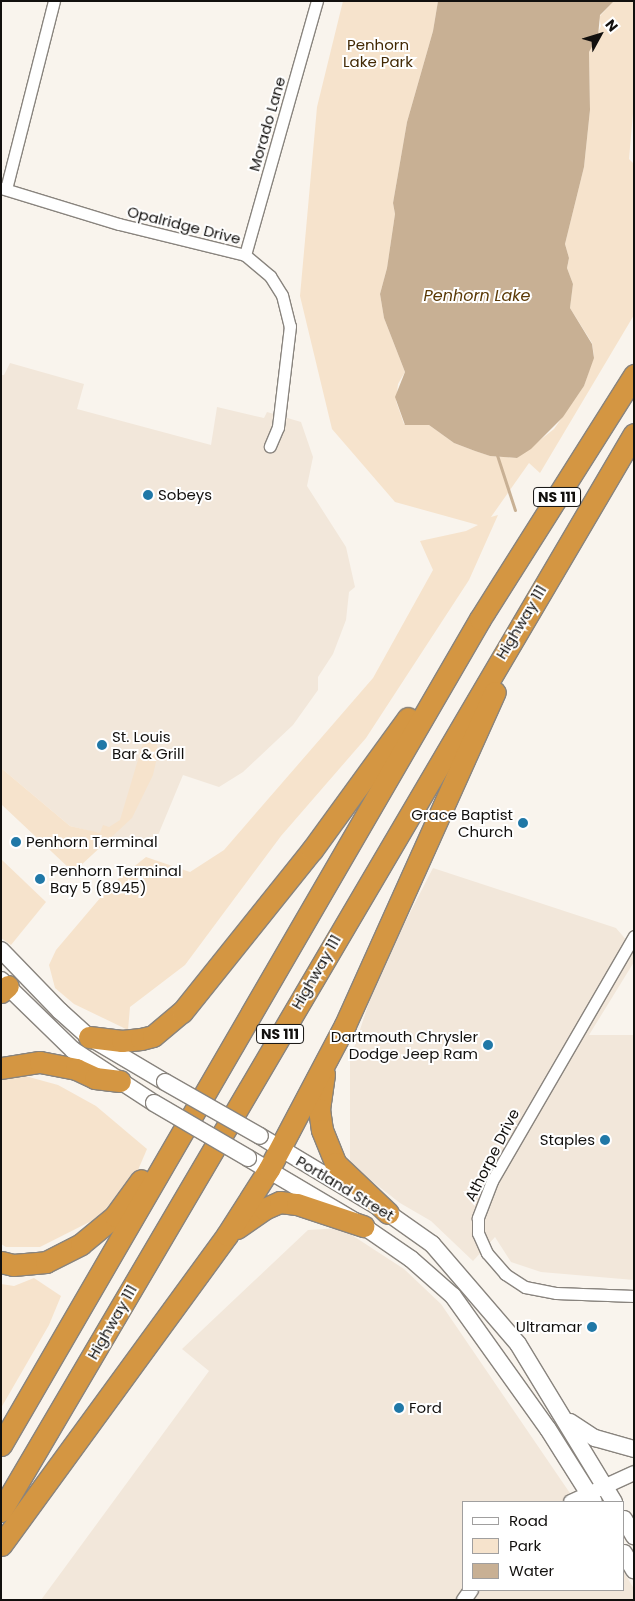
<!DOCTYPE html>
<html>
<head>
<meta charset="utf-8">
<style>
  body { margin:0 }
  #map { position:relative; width:635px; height:1601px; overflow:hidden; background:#f9f4ed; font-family:Poppins,sans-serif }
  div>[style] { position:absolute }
  .built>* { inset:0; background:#f2e7da }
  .green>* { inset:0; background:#f6e3cc }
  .water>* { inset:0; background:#c8b094 }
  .stream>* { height:3px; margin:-1.5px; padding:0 1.5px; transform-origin:1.5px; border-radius:1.5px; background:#c8b094 }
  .roads { filter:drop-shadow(1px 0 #89847e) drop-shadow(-1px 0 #89847e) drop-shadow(0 1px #89847e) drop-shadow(0 -1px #89847e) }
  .minor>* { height:11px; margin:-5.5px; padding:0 5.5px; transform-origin:5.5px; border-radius:5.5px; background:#fff }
  .tertiary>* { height:14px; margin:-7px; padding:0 7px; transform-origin:7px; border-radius:7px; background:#fff }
  .secondary>* { height:16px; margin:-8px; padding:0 8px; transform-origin:8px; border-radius:8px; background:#fff }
  .motorway>* { height:21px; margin:-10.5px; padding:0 10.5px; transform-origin:10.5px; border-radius:10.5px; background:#d49642 }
  .bridges { filter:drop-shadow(1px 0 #89847e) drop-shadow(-1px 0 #89847e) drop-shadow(0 1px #89847e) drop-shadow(0 -1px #89847e) }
  .secondary-bridge>* { height:16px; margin:-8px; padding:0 8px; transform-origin:8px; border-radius:8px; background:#fff }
  .dots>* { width:14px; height:14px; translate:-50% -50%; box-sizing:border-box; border:2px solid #fff; border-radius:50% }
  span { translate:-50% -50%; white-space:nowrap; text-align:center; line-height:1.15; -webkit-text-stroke:4px #fff; paint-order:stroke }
  .shield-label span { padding:1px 4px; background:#fff; border:1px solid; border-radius:4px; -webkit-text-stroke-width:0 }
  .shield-label { font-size:14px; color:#12100e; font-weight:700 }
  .park-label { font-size:15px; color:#422904 }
  .street-label { font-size:15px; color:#12100e }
  .poi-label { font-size:15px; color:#12100e }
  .left { translate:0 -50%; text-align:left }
  .right { translate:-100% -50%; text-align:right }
  .water-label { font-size:16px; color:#5a3905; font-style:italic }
  .frame { position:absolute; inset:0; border:2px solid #12100e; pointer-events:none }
  .legend { position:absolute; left:462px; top:1501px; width:162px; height:90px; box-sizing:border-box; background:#fff; border:1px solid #a09f9f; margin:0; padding:6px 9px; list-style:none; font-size:15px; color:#12100e }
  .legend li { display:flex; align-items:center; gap:10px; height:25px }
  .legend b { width:25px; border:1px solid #a09f9f }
  .north { position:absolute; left:575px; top:10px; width:50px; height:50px; -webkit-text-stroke:4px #fff; paint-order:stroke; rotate:51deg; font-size:14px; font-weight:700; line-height:20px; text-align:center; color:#12100e }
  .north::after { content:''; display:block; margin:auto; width:18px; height:22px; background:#12100e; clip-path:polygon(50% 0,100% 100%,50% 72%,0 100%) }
</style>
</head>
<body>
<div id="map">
  <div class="built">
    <i style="clip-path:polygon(10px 363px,84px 384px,77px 409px,211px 445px,217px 407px,264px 418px,267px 412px,301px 422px,313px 457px,307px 486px,346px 547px,355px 587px,349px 592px,346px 620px,333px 654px,318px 677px,318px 690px,293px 725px,243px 772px,219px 787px,183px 775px,156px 840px,113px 837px,70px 826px,1px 768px,1px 375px,4px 375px)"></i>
    <i style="clip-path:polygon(433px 868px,616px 928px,634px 949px,634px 962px,589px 1035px,634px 1035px,634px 1280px,541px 1272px,511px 1262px,495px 1237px,473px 1261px,431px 1221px,400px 1203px,350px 1164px,350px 1060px,378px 975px)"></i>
    <i style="clip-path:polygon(341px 1228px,404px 1269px,441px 1304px,576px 1502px,464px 1502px,464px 1590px,624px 1590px,624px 1572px,634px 1589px,634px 1600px,41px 1600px,209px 1371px,182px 1349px,308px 1230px)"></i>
  </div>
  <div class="green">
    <i style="clip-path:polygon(343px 1px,438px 1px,433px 31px,407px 122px,393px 203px,395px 214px,387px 268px,380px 294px,384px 318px,405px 372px,398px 384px,396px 401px,404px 424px,429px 425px,454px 443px,475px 451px,490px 456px,517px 458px,554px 429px,584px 386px,594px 356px,592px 343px,570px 308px,573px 284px,567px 268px,569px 258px,565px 244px,584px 167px,590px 110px,589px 52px,601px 26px,599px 17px,614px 1px,634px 1px,634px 102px,629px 159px,634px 164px,634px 315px,540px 473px,529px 463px,491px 517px,498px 515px,469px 580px,366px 738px,281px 836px,185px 965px,130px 1007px,128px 1030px,74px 1004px,55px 988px,49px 965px,56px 950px,112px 884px,146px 857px,190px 872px,224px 850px,373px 678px,433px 570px,420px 541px,466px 531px,478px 525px,395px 502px,332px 429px,300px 296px,317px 107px)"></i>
    <i style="clip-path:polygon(147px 740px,157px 744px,158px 753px,153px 775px,132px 818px,79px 867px,70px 869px,1px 804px,1px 768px,70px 826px,100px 833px,103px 825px,109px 827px,120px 820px,143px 743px)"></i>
    <i style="clip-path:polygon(1px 859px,46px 902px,11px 945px,1px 938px)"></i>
    <i style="clip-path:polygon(18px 1074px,58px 1085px,96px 1106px,147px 1149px,123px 1205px,40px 1247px,6px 1247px,1px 1244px,1px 1077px)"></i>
    <i style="clip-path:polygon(34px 1278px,61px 1296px,49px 1325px,1px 1408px,1px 1284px,14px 1286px)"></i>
  </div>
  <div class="water">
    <i style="clip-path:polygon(438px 1px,614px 1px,600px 15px,598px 36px,589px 52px,590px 110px,584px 167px,565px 244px,569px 258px,567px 268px,573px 284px,570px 308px,592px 344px,594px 358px,584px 386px,563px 417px,531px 449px,517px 458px,490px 456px,475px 451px,454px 443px,429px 425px,405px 425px,395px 397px,405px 372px,384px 318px,380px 294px,387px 268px,395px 214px,393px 203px,407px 122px,433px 31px)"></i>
  </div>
  <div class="stream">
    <i style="left:496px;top:452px;width:61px;rotate:71.9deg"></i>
  </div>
  <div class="roads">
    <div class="minor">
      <i style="left:1px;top:188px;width:123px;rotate:17deg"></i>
      <i style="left:119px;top:224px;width:130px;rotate:13.8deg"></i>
      <i style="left:245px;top:255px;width:33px;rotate:40deg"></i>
      <i style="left:270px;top:276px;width:22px;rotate:58deg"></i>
      <i style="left:282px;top:295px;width:32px;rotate:76deg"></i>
      <i style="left:290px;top:326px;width:102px;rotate:96.8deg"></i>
      <i style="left:278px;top:427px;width:21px;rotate:113deg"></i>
      <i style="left:6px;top:189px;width:194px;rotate:-75.7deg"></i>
      <i style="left:245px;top:255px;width:264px;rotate:-74.2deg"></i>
      <i style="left:634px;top:936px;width:283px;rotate:120.1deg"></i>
      <i style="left:492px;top:1181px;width:40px;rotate:111deg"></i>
      <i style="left:478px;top:1218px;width:15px;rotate:90deg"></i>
      <i style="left:478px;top:1233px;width:22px;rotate:66deg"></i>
      <i style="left:487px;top:1253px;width:28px;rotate:49deg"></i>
      <i style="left:505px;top:1274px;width:24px;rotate:33deg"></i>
      <i style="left:525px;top:1287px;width:32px;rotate:11deg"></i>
      <i style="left:556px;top:1293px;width:78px;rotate:2.2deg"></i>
    </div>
    <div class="tertiary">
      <i style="left:571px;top:1502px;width:69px;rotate:-24.7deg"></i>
      <i style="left:464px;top:1600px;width:12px;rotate:-55deg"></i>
    </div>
    <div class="secondary">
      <i style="left:1px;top:950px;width:85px;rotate:46deg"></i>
      <i style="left:60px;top:1011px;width:39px;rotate:42deg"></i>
      <i style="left:89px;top:1037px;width:88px;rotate:30.6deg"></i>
      <i style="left:1px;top:980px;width:100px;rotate:44.2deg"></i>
      <i style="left:73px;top:1050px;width:97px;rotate:33.2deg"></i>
      <i style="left:260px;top:1136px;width:149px;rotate:31deg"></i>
      <i style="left:388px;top:1213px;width:54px;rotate:35.2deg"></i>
      <i style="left:432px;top:1244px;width:132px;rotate:49.3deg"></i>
      <i style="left:518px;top:1344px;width:185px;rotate:58.7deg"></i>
      <i style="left:248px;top:1158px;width:134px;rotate:30.6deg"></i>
      <i style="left:363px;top:1226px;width:58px;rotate:34.5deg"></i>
      <i style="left:411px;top:1259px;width:56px;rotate:41.4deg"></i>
      <i style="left:453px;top:1296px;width:163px;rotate:54.5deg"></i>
      <i style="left:548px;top:1429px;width:86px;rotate:57.8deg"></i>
      <i style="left:570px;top:1422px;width:30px;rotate:33deg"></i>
      <i style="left:595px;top:1438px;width:41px;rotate:15.8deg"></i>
      <i style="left:624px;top:1519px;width:20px;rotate:60deg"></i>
      <i style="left:624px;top:1553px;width:20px;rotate:60deg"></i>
    </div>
    <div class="motorway">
      <i style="left:1px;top:992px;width:9px;rotate:-41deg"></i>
      <i style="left:89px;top:1037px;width:33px;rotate:7deg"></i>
      <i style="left:122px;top:1041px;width:19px;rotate:-6deg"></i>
      <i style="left:141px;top:1039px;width:12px;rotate:-14deg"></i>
      <i style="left:153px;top:1036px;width:38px;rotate:-40deg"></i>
      <i style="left:182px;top:1012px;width:208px;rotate:-51.3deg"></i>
      <i style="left:312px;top:850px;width:163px;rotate:-54deg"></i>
      <i style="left:1px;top:1068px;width:39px;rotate:-9deg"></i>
      <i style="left:40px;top:1062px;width:37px;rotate:11deg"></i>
      <i style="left:76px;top:1069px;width:21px;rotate:25deg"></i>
      <i style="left:95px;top:1078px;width:25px;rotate:7deg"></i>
      <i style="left:324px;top:1074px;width:35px;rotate:98deg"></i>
      <i style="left:319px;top:1109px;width:21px;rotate:82deg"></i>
      <i style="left:322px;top:1130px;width:35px;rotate:68deg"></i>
      <i style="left:335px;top:1163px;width:73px;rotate:43.3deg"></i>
      <i style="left:237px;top:1228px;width:33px;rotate:-35deg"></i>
      <i style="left:264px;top:1209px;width:17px;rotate:-24deg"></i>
      <i style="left:280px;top:1202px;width:17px;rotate:7deg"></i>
      <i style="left:297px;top:1204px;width:70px;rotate:18.4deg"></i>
      <i style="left:1px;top:1262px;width:12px;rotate:14deg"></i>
      <i style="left:13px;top:1265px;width:33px;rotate:-5deg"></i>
      <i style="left:46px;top:1262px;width:39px;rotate:-27deg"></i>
      <i style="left:81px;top:1244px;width:44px;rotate:-39.5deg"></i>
      <i style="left:115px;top:1216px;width:44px;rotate:-54.2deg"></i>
      <i style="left:1px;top:1445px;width:955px;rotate:-59.89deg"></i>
      <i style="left:480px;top:619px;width:289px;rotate:-57.7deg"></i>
      <i style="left:1px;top:1511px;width:1249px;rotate:-59.56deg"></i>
      <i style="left:1px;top:1545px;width:384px;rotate:-53.9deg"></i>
      <i style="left:227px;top:1235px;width:78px;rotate:-57.5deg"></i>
      <i style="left:269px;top:1169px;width:163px;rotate:-62.2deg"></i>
      <i style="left:345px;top:1025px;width:365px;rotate:-65.8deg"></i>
    </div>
  </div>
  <div class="bridges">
    <div class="secondary-bridge">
      <i style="left:165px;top:1082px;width:109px;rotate:29.6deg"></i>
      <i style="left:154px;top:1103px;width:109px;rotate:30.3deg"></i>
    </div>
  </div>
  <div class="dots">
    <i style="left:148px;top:495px;background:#2078a7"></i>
    <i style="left:102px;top:745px;background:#2078a7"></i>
    <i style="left:523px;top:823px;background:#2078a7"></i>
    <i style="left:16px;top:842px;background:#2078a7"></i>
    <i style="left:40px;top:879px;background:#2078a7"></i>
    <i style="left:488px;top:1045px;background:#2078a7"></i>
    <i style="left:605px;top:1140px;background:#2078a7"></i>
    <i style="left:592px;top:1327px;background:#2078a7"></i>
    <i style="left:399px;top:1408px;background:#2078a7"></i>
  </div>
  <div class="shield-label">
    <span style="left:557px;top:497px">NS 111</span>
    <span style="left:280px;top:1034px">NS 111</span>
  </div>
  <div class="park-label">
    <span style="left:378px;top:53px">Penhorn<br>Lake Park</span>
  </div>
  <div class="street-label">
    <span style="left:267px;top:124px;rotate:-74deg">Morado Lane</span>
    <span style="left:184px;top:225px;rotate:14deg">Opalridge Drive</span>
    <span style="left:521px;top:622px;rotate:-59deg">Highway 111</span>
    <span style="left:316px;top:972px;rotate:-60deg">Highway 111</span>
    <span style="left:492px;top:1155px;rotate:-63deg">Athorpe Drive</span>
    <span style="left:345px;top:1188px;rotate:31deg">Portland Street</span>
    <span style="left:112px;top:1322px;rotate:-60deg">Highway 111</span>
  </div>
  <div class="poi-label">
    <span class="left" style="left:158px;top:495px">Sobeys</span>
    <span class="left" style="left:112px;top:745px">St. Louis<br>Bar &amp; Grill</span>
    <span class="right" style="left:513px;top:823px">Grace Baptist<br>Church</span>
    <span class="left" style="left:26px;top:842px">Penhorn Terminal</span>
    <span class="left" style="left:50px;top:879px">Penhorn Terminal<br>Bay 5 (8945)</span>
    <span class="right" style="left:478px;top:1045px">Dartmouth Chrysler<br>Dodge Jeep Ram</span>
    <span class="right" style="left:595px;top:1140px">Staples</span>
    <span class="right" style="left:582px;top:1327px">Ultramar</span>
    <span class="left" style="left:409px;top:1408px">Ford</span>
  </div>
  <div class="water-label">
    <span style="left:477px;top:296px">Penhorn Lake</span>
  </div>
  <div class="frame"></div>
  <ul class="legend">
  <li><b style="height:6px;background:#fff"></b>Road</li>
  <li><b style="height:14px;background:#f6e3cc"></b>Park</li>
  <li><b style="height:14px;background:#c8b094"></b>Water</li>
  </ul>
  <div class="north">N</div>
</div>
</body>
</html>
